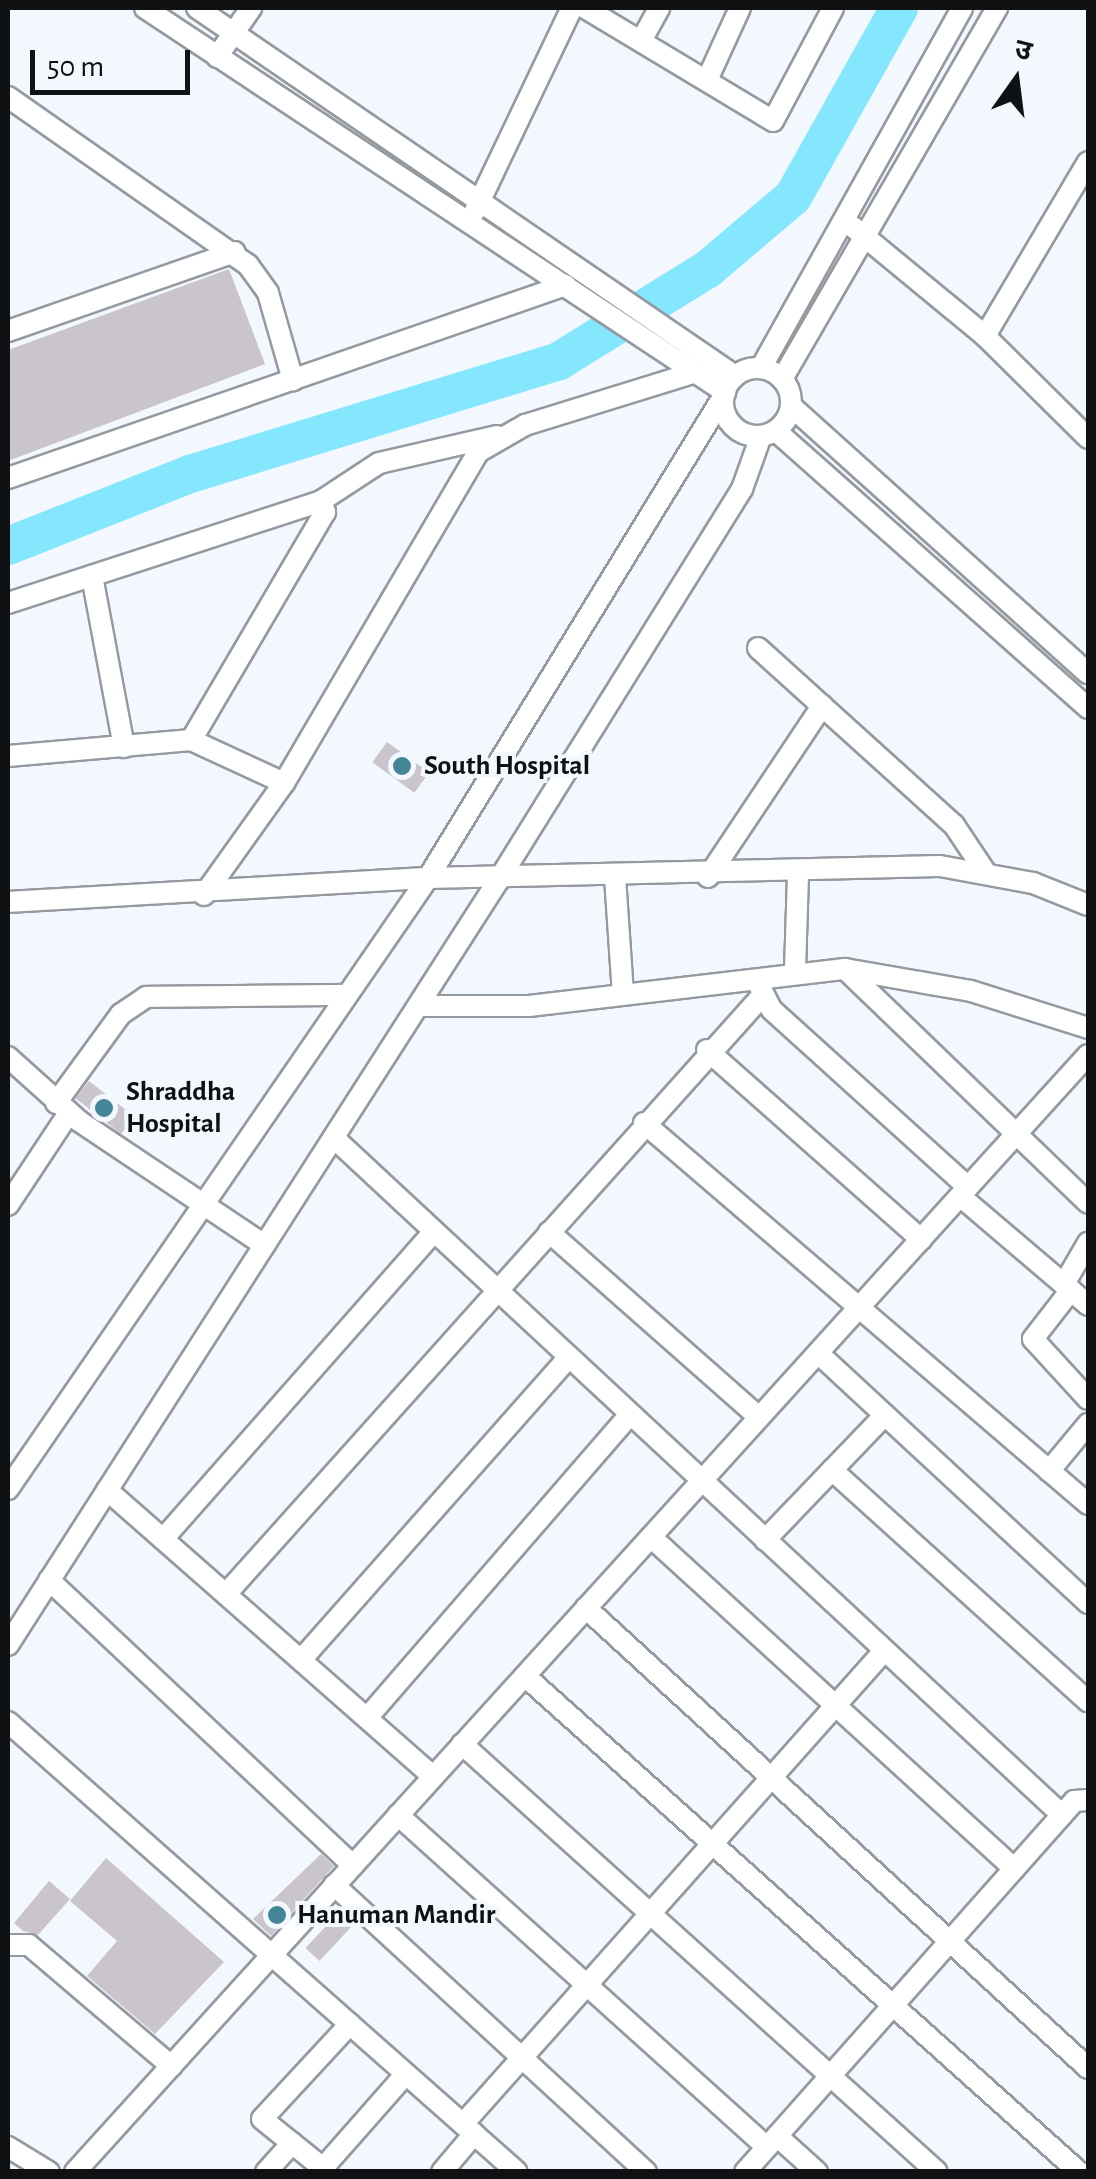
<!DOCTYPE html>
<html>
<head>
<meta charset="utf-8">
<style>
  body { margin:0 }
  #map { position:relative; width:1096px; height:2179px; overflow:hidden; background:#f2f8fe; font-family:"Alegreya Sans","Noto Sans Devanagari",sans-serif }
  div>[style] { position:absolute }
  .river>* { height:38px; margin:-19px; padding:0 19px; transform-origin:19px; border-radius:19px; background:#84e7fd }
  .building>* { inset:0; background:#cac5cc; transform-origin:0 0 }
  .roads { filter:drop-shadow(2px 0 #949a9f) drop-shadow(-2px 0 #949a9f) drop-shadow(0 2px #949a9f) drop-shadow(0 -2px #949a9f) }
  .minor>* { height:20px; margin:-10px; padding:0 10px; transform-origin:10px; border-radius:10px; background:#fff }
  .minor>.ring { margin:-10px; padding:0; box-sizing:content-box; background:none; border:20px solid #fff; border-radius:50% }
  .dots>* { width:28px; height:28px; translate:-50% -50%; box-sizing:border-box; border:5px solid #f2f8fe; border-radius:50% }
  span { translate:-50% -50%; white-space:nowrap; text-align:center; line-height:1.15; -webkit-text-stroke:8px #f2f8fe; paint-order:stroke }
  .poi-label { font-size:28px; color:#0f1113; font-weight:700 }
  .left { translate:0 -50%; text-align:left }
  .frame { position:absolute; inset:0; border:10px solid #0f1113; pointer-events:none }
  .north { position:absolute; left:966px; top:30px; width:100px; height:100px; -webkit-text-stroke:8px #f2f8fe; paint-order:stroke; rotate:14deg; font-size:28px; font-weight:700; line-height:40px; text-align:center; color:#0f1113 }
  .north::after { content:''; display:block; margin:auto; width:35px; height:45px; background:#0f1113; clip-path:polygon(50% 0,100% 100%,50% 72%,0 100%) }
  .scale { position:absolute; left:30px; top:50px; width:160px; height:45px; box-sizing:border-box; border:5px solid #0f1113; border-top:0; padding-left:12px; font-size:30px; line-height:35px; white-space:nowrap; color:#0f1113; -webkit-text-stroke:8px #f2f8fe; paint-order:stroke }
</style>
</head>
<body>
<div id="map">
  <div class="river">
    <i style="left:8px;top:546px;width:196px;rotate:-21.6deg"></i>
    <i style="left:190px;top:474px;width:386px;rotate:-17deg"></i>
    <i style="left:559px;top:361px;width:175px;rotate:-31.7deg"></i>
    <i style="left:708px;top:269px;width:111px;rotate:-40.3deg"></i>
    <i style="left:793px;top:197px;width:217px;rotate:-60.7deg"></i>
  </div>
  <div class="building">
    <i style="clip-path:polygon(229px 269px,265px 364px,8px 461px,8px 350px)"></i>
    <i style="left:387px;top:742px;width:52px;height:25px;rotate:36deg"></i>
    <i style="left:89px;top:1081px;width:58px;height:22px;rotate:38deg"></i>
    <i style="clip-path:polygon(321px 1854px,334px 1866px,271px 1936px,253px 1919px)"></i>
    <i style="clip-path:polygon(106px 1858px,224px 1962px,155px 2034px,87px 1976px,117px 1941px,70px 1901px)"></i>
    <i style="clip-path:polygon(49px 1881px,70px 1899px,38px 1935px,23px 1931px,14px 1923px)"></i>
    <i style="left:341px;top:1910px;width:19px;height:52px;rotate:43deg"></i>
  </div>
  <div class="roads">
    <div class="minor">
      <i style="left:145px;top:8px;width:696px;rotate:33.51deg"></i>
      <i style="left:197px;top:8px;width:652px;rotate:34.37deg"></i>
      <i style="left:585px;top:8px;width:219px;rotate:31deg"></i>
      <i style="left:773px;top:121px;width:128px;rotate:-62deg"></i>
      <i style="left:641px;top:41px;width:38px;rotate:-61deg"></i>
      <i style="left:217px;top:57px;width:60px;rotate:-55.2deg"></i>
      <i style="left:707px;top:80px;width:79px;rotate:-65.4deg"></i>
      <i style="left:8px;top:97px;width:293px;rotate:35deg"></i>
      <i style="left:248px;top:265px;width:34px;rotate:54deg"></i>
      <i style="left:268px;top:293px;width:91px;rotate:74deg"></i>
      <i style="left:475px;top:211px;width:225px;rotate:-64.5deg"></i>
      <i style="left:853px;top:227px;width:171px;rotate:39.5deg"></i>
      <i style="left:985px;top:336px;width:202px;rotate:-59.4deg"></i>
      <i style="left:8px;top:331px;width:240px;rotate:-19.2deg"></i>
      <i style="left:985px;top:336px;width:145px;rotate:44.7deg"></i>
      <i style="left:761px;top:368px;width:412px;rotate:-60.8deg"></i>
      <i class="ring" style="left:723px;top:368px;width:48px;height:48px"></i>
      <i style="left:782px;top:379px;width:429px;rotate:-59.9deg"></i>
      <i style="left:791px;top:406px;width:399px;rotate:42deg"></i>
      <i style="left:776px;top:431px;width:417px;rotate:41.6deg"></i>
      <i style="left:8px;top:478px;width:590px;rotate:-19.08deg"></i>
      <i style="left:321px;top:501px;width:69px;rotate:-33.2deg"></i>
      <i style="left:379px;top:463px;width:121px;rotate:-12.9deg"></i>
      <i style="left:92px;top:576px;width:174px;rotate:79.4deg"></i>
      <i style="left:8px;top:603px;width:329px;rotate:-18deg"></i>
      <i style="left:321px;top:501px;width:12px;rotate:70deg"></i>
      <i style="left:325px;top:512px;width:264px;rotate:120.4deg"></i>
      <i style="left:758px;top:648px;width:264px;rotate:42.1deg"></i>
      <i style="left:954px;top:825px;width:54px;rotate:56.3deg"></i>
      <i style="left:8px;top:756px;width:184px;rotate:-5deg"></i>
      <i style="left:191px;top:740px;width:102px;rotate:24.8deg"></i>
      <i style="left:615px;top:877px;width:117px;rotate:86.1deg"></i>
      <i style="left:708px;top:877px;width:206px;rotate:-56.3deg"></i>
      <i style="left:204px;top:895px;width:138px;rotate:-54.5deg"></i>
      <i style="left:284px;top:783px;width:384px;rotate:-59.6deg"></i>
      <i style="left:478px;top:452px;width:54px;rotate:-29.9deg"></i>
      <i style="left:525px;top:425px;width:176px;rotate:-17.2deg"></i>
      <i style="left:8px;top:902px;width:421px;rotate:-3.3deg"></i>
      <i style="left:428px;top:878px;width:512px;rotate:-1.34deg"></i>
      <i style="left:940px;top:866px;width:95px;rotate:10.4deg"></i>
      <i style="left:1033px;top:883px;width:59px;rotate:21.8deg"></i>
      <i style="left:845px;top:969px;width:337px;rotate:43.9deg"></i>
      <i style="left:795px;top:970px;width:98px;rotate:-88.2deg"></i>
      <i style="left:758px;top:983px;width:30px;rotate:63deg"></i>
      <i style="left:772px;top:1010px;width:264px;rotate:42.1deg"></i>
      <i style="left:418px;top:1006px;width:111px"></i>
      <i style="left:529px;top:1006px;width:318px;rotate:-6.7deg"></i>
      <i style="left:845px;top:969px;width:128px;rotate:9.9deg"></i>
      <i style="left:971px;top:991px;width:123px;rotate:17.5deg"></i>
      <i style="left:707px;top:1050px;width:286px;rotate:41.5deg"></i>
      <i style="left:8px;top:1057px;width:96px;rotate:42deg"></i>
      <i style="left:79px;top:1121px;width:223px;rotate:33.8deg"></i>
      <i style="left:56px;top:1103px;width:110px;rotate:-53.9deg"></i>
      <i style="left:121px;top:1014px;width:30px;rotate:-34deg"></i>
      <i style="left:146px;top:997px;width:201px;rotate:-0.6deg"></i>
      <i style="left:644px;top:1123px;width:585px;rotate:40.63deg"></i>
      <i style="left:334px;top:1138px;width:994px;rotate:42.92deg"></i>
      <i style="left:960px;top:1196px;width:168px;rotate:40.4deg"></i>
      <i style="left:8px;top:1205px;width:110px;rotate:-56.5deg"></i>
      <i style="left:549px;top:1232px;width:280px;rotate:41.4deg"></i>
      <i style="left:1064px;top:1284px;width:48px;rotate:-59.7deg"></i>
      <i style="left:1071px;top:1290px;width:62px;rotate:127.8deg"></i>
      <i style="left:1033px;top:1339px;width:81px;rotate:47.5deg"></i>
      <i style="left:818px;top:1353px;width:368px;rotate:42.8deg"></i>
      <i style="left:832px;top:1470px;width:345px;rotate:42.1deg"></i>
      <i style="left:1049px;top:1471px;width:61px;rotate:-50.3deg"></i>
      <i style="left:8px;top:1489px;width:741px;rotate:-55.5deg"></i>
      <i style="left:428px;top:878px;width:564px;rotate:-58.48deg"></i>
      <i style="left:107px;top:1490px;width:434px;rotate:41.3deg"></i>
      <i style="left:651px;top:1537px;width:492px;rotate:42.4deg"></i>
      <i style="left:163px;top:1539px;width:408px;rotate:-48.6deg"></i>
      <i style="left:765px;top:1540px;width:173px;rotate:-46.2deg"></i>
      <i style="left:49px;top:1580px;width:417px;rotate:43.2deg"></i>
      <i style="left:226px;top:1594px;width:803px;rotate:-48.13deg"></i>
      <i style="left:586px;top:1608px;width:681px;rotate:42.5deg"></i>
      <i style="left:8px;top:1645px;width:908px;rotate:-57.33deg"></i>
      <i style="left:498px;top:881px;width:462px;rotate:-58.1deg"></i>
      <i style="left:742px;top:489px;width:56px;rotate:-70.3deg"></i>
      <i style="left:301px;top:1660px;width:402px;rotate:-48.5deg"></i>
      <i style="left:525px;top:1676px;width:744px;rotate:41.84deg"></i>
      <i style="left:367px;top:1718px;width:400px;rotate:-49.1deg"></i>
      <i style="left:8px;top:1722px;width:679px;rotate:41.48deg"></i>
      <i style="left:462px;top:1744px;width:639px;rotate:42.02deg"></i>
      <i style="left:398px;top:1815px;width:496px;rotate:42deg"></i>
      <i style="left:334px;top:1885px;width:424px;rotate:42.6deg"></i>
      <i style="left:8px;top:1945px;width:21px"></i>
      <i style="left:29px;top:1945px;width:187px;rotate:40.4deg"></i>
      <i style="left:350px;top:2024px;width:129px;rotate:132.8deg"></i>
      <i style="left:262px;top:2119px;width:78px;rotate:38.8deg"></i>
      <i style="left:323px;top:2168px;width:125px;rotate:-48.6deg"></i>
      <i style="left:463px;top:2124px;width:633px;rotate:-48.33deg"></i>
      <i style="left:777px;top:2136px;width:54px;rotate:42deg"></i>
      <i style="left:8px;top:2147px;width:48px;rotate:31.4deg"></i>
      <i style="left:75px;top:2172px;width:1508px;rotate:-47.8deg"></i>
      <i style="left:266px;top:2172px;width:39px;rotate:-48deg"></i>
      <i style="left:442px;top:2172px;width:50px;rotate:-49.9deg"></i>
      <i style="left:745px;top:2172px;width:496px;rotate:-48.4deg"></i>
      <i style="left:1074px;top:1801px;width:14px;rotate:-4deg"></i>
    </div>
  </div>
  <div class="dots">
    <i style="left:402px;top:766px;background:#428596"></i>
    <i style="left:104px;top:1108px;background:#428596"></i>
    <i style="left:277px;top:1915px;background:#428596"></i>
  </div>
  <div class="poi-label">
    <span class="left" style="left:424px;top:766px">South Hospital</span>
    <span class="left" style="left:126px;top:1108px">Shraddha<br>Hospital</span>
    <span class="left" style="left:297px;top:1915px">Hanuman Mandir</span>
  </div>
  <div class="frame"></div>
  <div class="north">उ</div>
  <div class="scale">50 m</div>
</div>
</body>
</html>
